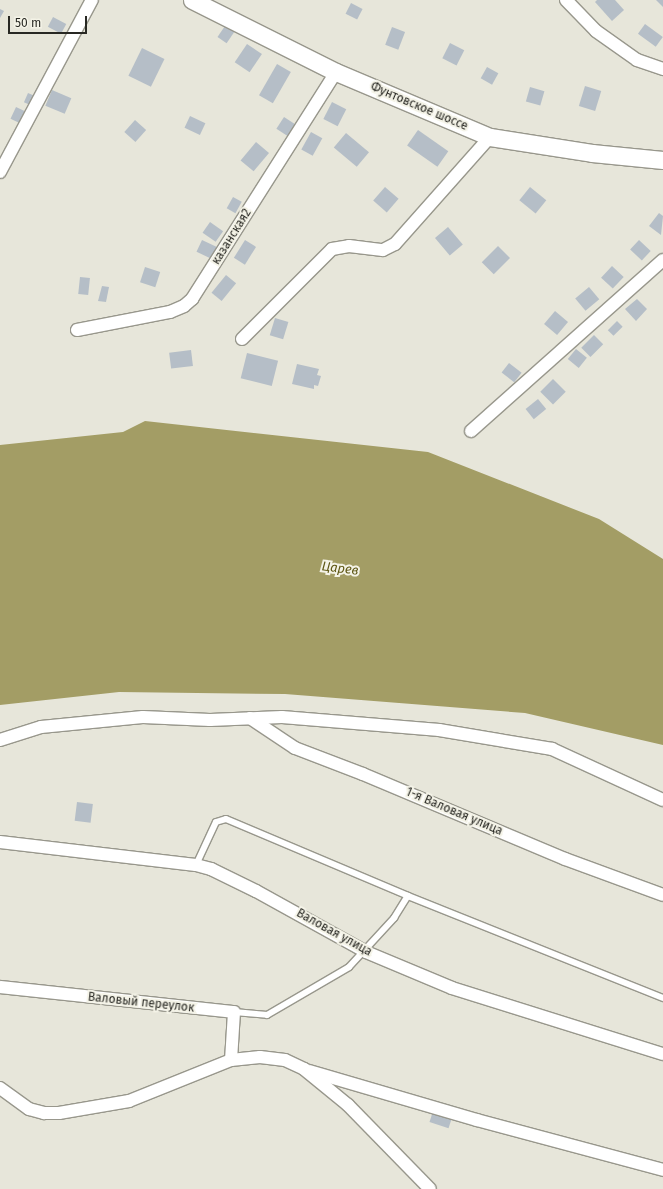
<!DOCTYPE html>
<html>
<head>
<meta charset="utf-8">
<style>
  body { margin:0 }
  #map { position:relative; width:663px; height:1189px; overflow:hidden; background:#e7e6da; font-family:"Fira Sans",sans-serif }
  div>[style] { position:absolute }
  .water>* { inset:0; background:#a39d65 }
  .building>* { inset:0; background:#b5bec7; transform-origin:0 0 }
  .roads { filter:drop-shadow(1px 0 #98978c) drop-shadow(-1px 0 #98978c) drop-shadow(0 1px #98978c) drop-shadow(0 -1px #98978c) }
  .lane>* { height:6px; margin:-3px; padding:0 3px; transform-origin:3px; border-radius:3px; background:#fff }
  .street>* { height:12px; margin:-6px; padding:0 6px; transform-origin:6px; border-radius:6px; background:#fff }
  .secondary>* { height:17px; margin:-8.5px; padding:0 8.5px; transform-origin:8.5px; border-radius:8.5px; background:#fff }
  span { translate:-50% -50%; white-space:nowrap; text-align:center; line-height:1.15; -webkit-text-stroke:4px #f4f3e7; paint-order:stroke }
  .street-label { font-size:12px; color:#282823 }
  .water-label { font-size:13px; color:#5e5714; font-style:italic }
  .scale { position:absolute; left:8px; top:16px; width:79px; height:18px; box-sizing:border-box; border:2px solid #282823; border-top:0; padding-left:5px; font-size:12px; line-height:14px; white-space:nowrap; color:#282823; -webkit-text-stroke:3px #f4f3e7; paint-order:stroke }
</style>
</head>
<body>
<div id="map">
  <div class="water">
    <i style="clip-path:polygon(145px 421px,428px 452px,599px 519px,663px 559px,663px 745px,525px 713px,285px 694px,119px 692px,0 705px,0 445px,123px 432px)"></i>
  </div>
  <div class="building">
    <i style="clip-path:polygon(597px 0,615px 0,624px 10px,612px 21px,595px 2px)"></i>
    <i style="clip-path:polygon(656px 0,663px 0,663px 7px)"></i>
    <i style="left:351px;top:3px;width:13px;height:12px;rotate:27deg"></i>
    <i style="clip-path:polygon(0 9px,4px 11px,0 18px)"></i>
    <i style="left:53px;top:17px;width:15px;height:11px;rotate:28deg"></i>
    <i style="left:227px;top:23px;width:11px;height:17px;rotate:34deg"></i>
    <i style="left:645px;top:24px;width:22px;height:12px;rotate:36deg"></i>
    <i style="left:392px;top:27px;width:14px;height:19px;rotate:21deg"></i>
    <i style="left:450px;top:43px;width:16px;height:17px;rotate:27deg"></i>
    <i style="left:247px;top:44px;width:18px;height:22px;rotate:34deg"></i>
    <i style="left:142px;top:48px;width:25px;height:31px;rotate:26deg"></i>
    <i style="left:277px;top:64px;width:16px;height:36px;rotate:30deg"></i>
    <i style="left:487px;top:67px;width:13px;height:13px;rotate:29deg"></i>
    <i style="left:585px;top:86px;width:17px;height:21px;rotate:17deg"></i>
    <i style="left:530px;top:87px;width:15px;height:15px;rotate:16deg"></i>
    <i style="left:52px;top:90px;width:21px;height:17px;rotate:23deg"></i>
    <i style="left:28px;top:93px;width:10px;height:10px;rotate:24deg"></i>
    <i style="left:332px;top:102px;width:16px;height:19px;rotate:27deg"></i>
    <i style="left:16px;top:107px;width:14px;height:13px;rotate:25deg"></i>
    <i style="left:190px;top:116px;width:17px;height:13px;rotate:25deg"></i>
    <i style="left:284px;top:117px;width:17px;height:14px;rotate:33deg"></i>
    <i style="left:135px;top:120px;width:15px;height:16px;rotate:42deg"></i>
    <i style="left:418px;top:130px;width:37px;height:19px;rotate:35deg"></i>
    <i style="left:311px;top:132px;width:13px;height:20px;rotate:29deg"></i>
    <i style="left:346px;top:133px;width:30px;height:19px;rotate:40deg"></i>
    <i style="left:256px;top:142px;width:17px;height:24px;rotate:40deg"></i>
    <i style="left:385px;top:187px;width:18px;height:18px;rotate:41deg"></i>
    <i style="left:530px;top:187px;width:21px;height:17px;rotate:39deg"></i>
    <i style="left:233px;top:197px;width:10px;height:13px;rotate:29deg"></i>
    <i style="clip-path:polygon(659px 213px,663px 216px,661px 235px,649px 226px)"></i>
    <i style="left:210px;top:222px;width:16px;height:13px;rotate:35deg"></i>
    <i style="left:448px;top:227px;width:23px;height:17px;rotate:50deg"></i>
    <i style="left:202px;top:240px;width:17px;height:13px;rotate:25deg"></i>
    <i style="left:245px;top:240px;width:13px;height:21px;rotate:32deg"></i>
    <i style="left:639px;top:240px;width:16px;height:13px;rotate:43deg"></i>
    <i style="left:498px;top:246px;width:17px;height:23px;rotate:45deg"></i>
    <i style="left:612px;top:266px;width:16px;height:16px;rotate:43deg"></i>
    <i style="left:145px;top:267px;width:16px;height:16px;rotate:18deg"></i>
    <i style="left:226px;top:275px;width:13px;height:23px;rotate:39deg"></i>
    <i style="left:80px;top:277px;width:10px;height:17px;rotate:6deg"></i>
    <i style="clip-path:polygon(102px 286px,109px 287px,106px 302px,98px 301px)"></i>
    <i style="left:589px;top:287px;width:16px;height:18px;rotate:50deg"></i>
    <i style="clip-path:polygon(637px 299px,647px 309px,636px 321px,625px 309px)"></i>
    <i style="left:555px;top:311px;width:17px;height:17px;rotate:40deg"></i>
    <i style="left:275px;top:318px;width:14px;height:18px;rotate:17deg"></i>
    <i style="left:617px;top:321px;width:8px;height:13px;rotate:45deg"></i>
    <i style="left:594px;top:335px;width:13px;height:18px;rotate:45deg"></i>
    <i style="left:576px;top:349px;width:14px;height:13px;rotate:39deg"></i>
    <i style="left:191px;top:350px;width:16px;height:22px;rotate:83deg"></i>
    <i style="left:247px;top:353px;width:32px;height:26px;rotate:14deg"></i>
    <i style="left:509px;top:363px;width:16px;height:12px;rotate:38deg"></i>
    <i style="clip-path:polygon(297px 364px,319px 369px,317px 375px,321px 376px,318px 386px,314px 385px,314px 389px,292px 384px)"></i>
    <i style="left:553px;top:379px;width:18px;height:18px;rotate:45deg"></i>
    <i style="left:538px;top:399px;width:13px;height:16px;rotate:51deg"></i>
    <i style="left:77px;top:802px;width:16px;height:19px;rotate:7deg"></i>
    <i style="left:436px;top:1102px;width:20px;height:21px;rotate:18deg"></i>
  </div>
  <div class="roads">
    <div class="lane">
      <i style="left:196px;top:865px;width:47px;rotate:-65.1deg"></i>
      <i style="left:216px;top:822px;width:10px;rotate:-17deg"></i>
      <i style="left:226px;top:819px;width:198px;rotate:22.9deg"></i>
      <i style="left:408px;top:896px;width:275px;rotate:21.8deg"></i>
      <i style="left:234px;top:1012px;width:33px;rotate:5deg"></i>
      <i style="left:267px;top:1015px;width:95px;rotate:-30.3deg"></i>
      <i style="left:349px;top:967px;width:67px;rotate:-47.4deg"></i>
      <i style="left:394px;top:918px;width:26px;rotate:-58deg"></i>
    </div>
    <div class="street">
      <i style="left:566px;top:0;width:43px;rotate:45.9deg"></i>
      <i style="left:596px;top:31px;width:50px;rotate:35.3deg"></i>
      <i style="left:637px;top:60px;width:28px;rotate:19deg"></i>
      <i style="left:0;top:172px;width:195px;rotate:-61.9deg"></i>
      <i style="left:77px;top:330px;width:95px;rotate:-11deg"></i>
      <i style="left:170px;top:312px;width:15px;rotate:-23deg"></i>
      <i style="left:184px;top:306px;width:11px;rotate:-41deg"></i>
      <i style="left:192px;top:299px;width:269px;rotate:-57.6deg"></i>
      <i style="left:242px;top:339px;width:127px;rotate:-45deg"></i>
      <i style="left:332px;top:249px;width:17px;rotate:-10deg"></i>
      <i style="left:349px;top:246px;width:34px;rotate:7deg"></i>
      <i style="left:383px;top:250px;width:13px;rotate:-27deg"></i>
      <i style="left:395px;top:244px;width:143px;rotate:-48.4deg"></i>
      <i style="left:471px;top:431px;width:257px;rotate:-41.7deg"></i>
      <i style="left:250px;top:718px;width:54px;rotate:33.7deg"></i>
      <i style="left:295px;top:748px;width:73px;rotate:20.9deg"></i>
      <i style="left:363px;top:774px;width:219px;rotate:22.8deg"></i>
      <i style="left:565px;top:859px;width:104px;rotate:20.2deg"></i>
      <i style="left:0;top:740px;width:43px;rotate:-17.6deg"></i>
      <i style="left:41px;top:727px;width:102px;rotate:-5.6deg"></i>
      <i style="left:143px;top:717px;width:67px;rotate:2.6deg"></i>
      <i style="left:210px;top:720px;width:72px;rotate:-2.4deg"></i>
      <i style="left:282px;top:717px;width:158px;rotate:4.7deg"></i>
      <i style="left:439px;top:730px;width:115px;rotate:9.5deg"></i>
      <i style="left:552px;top:749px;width:122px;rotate:24.7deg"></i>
      <i style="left:0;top:842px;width:197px;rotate:6.7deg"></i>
      <i style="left:196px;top:865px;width:16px;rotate:15deg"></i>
      <i style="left:211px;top:869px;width:50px;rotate:26.1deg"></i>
      <i style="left:256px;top:891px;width:126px;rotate:29deg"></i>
      <i style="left:366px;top:952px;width:93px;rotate:22.7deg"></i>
      <i style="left:452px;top:988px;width:221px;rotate:17.4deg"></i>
      <i style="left:0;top:987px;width:235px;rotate:6.1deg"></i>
      <i style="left:234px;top:1012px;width:48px;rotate:93.6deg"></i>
      <i style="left:309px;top:1071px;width:175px;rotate:16.3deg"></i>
      <i style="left:477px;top:1120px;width:193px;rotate:15deg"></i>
      <i style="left:0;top:1088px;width:36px;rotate:36deg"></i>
      <i style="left:29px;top:1109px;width:16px;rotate:15deg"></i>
      <i style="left:44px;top:1113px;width:15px"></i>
      <i style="left:59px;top:1113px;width:71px;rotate:-9.7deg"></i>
      <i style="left:129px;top:1101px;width:110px;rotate:-21.9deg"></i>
      <i style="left:231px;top:1060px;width:29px;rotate:-6deg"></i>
      <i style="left:260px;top:1057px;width:25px;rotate:7deg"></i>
      <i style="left:285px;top:1060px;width:21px;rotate:25deg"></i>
      <i style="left:304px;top:1069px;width:57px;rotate:39.3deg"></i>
      <i style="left:348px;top:1105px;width:117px;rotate:45.7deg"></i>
    </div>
    <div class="secondary">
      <i style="left:192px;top:0;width:161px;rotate:26.6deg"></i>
      <i style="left:336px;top:72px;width:167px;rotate:22.9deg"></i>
      <i style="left:490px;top:137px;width:103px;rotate:8.9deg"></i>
      <i style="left:592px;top:153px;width:71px;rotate:5.6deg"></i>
    </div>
  </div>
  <div class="street-label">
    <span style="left:419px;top:107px;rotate:23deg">Фунтовское шоссе</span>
    <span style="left:232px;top:237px;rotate:-58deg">казанская2</span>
    <span style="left:454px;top:812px;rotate:23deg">1-я Валовая улица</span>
    <span style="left:334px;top:933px;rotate:29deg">Валовая улица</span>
    <span style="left:141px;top:1003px;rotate:6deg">Валовый переулок</span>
  </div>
  <div class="water-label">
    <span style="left:340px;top:569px;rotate:7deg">Царев</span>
  </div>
  <div class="scale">50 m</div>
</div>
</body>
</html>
